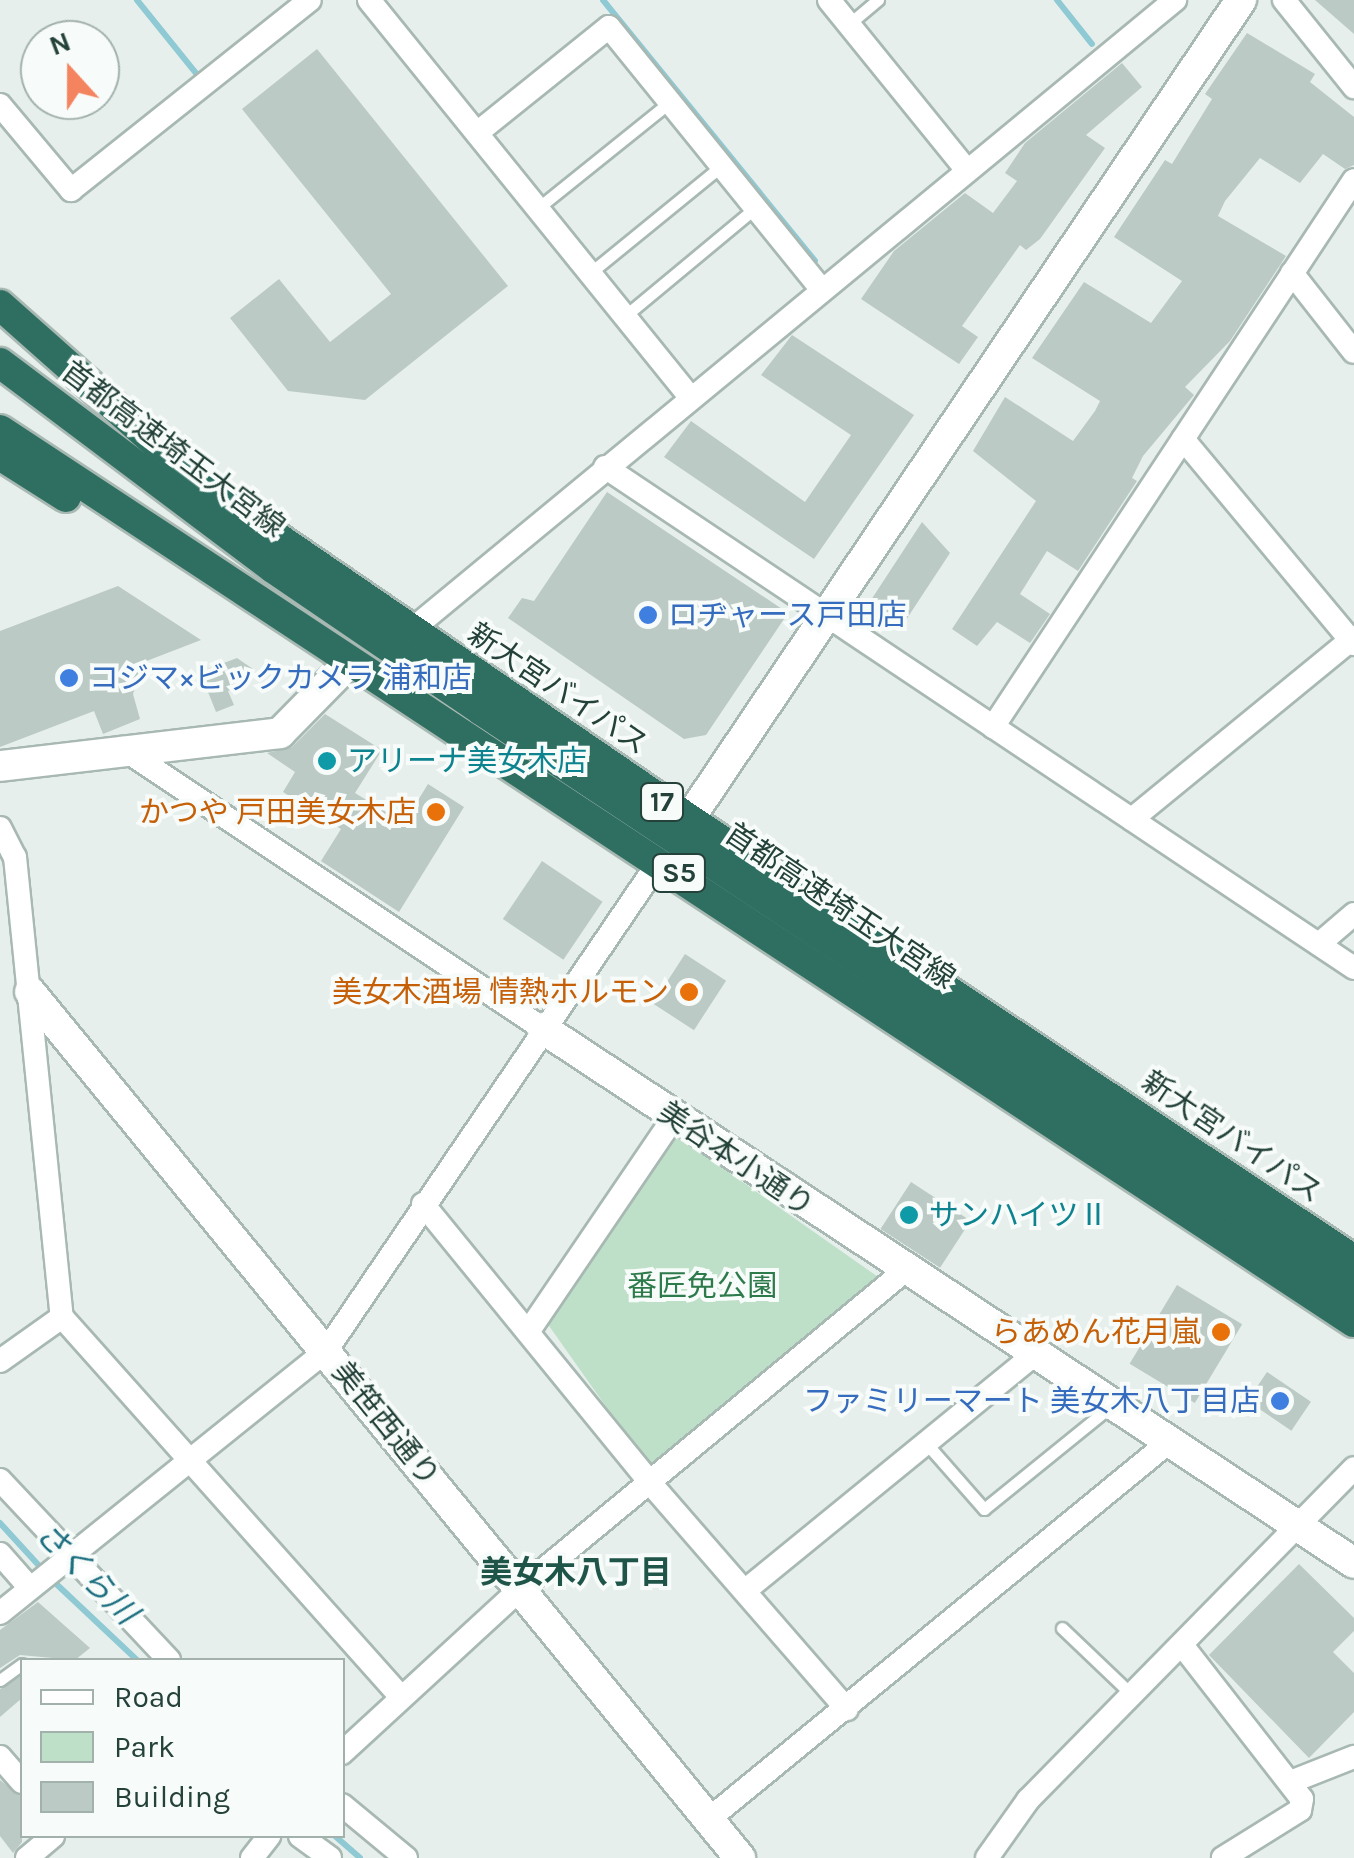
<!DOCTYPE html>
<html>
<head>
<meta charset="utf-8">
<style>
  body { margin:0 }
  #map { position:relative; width:1354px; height:1858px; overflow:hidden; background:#e6efeb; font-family:Karla,"Noto Sans JP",sans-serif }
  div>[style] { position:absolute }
  .green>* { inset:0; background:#bfe0c8 }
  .stream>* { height:6px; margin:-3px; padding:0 3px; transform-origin:3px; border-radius:3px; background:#8ec9d4 }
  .building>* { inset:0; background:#bbcac4; transform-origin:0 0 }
  .roads { filter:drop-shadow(2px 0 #a8b8b2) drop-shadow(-2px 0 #a8b8b2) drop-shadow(0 2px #a8b8b2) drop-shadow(0 -2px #a8b8b2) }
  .lane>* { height:11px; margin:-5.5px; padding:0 5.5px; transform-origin:5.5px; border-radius:5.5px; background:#fff }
  .street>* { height:22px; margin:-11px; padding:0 11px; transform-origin:11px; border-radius:11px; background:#fff }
  .secondary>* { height:30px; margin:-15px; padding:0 15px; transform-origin:15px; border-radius:15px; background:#fff }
  .highway>* { height:30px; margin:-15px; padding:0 15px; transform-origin:15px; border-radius:15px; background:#2f6f62 }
  .dots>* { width:28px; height:28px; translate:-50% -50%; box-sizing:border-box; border:5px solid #f7fbf9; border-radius:50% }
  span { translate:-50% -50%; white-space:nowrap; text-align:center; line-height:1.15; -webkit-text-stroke:8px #f7fbf9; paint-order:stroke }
  .shield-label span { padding:2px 8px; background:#f7fbf9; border:2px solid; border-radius:8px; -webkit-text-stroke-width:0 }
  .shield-label { font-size:28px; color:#24423a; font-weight:700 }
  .street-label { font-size:30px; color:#24423a }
  .shop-label { font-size:30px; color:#366cbe }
  .left { translate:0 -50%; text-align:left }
  .right { translate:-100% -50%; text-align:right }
  .culture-label { font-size:30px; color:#0d838f }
  .food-label { font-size:30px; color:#c56008 }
  .park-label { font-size:30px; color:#2d7a4b }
  .neighbourhood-label { font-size:32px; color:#1f5548; font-weight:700 }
  .water-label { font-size:32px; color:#1c6f80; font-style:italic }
  .legend { position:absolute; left:20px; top:1658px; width:325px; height:180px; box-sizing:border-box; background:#f7fbf9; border:2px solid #a3b1ad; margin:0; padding:12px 18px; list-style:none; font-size:30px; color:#24423a }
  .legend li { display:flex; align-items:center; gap:20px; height:50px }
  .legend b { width:50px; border:2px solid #a3b1ad }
  .north { position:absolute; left:20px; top:20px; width:100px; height:100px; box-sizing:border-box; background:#f7fbf9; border:2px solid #a3b1ad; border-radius:50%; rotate:339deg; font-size:28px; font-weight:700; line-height:40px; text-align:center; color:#24423a }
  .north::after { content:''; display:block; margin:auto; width:35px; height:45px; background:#f4845f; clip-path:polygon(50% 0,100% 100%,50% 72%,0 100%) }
</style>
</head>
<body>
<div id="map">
  <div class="green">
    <i style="clip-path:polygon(673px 1133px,881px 1279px,650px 1469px,547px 1323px)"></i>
  </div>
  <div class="stream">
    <i style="left:137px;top:0;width:100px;rotate:51.1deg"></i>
    <i style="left:603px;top:0;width:336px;rotate:50.9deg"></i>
    <i style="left:1057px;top:0;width:56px;rotate:51.5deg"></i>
    <i style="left:0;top:1523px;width:64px;rotate:47.5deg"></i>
    <i style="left:51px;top:1579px;width:118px;rotate:43.3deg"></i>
    <i style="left:335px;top:1836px;width:33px;rotate:41deg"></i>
  </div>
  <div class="building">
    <i style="clip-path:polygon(1315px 0,1354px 0,1354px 34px)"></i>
    <i style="clip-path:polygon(1247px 33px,1315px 74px,1310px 82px,1354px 117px,1354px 165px,1345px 169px,1323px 154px,1300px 183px,1260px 158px,1225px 201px,1218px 216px,1286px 256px,1230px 341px,1185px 387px,1194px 395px,1143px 456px,1132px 478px,1137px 481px,1078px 571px,1047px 551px,1020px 594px,1050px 614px,1030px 643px,997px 622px,977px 646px,952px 629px,1036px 501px,973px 451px,1005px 397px,1073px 441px,1095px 411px,1100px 401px,1032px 358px,1084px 282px,1151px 323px,1182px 281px,1114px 237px,1165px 160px,1172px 164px,1212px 99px,1205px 94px)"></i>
    <i style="clip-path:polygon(317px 49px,508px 286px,365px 400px,288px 391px,230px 318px,279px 279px,330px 342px,391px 294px,242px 109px)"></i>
    <i style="clip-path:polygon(1122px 63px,1142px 87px,1086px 135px,1105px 148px,1040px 239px,1026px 250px,1020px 245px,962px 326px,978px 337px,959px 364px,861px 299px,894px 251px,965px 193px,993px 213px,1017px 181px,1005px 173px,1025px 143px)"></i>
    <i style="clip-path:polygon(792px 335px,914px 415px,814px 559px,664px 457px,691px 421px,805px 502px,851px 435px,761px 375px)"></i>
    <i style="clip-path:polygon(607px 492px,788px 613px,706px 735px,684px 739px,508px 618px,522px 598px,534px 601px)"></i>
    <i style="clip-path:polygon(922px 522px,950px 553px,900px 629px,871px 610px,876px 603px,871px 600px)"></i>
    <i style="clip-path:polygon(118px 586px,201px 640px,144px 662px,133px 694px,140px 719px,103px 734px,94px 711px,0 747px,0 631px)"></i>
    <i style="clip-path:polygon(237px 658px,253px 669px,250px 683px,228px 691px,234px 705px,216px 712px,200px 672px)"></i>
    <i style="clip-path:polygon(325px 714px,382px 750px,355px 793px,404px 823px,428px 784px,464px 807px,399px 912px,321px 861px,341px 829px,283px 792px,295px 772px,267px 753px,292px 747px)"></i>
    <i style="left:542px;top:861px;width:73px;height:70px;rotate:34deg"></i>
    <i style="left:685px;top:954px;width:49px;height:59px;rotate:33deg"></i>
    <i style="left:911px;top:1182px;width:71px;height:56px;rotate:33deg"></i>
    <i style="left:1177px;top:1285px;width:76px;height:92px;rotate:31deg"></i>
    <i style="left:1267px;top:1372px;width:53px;height:35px;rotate:34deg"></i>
    <i style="clip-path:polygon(1299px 1564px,1354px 1618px,1354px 1631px,1333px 1652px,1354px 1673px,1354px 1712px,1309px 1758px,1209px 1655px)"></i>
    <i style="clip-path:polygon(38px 1602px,90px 1648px,75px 1660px,20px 1655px,0 1668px,0 1630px)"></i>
    <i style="clip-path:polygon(22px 1675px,22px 1698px,0 1717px,0 1689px)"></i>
    <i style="clip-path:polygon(0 1780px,22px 1797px,22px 1842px,13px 1853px,0 1836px)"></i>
  </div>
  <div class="roads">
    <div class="lane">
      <i style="left:849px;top:24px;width:38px;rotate:-40deg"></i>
      <i style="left:538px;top:208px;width:169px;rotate:-38.8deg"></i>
      <i style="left:590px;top:273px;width:169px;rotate:-39.2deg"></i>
      <i style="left:625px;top:316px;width:169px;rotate:-39.7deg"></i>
      <i style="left:926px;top:1443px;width:88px;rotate:48.7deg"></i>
      <i style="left:984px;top:1509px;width:162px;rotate:-39deg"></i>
      <i style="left:1062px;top:1628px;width:97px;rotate:43.7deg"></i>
      <i style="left:0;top:1680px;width:27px;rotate:-36deg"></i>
    </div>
    <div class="street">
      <i style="left:369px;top:0;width:511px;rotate:51.04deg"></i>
      <i style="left:829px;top:0;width:218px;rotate:51deg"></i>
      <i style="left:1284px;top:0;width:112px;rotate:51.2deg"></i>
      <i style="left:0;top:105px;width:111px;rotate:50.1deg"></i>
      <i style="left:71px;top:190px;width:305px;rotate:-38.5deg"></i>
      <i style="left:477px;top:133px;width:169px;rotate:-38.8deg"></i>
      <i style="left:609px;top:27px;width:337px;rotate:51deg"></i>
      <i style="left:1292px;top:273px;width:100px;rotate:51.9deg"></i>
      <i style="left:1183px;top:439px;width:267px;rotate:50.2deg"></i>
      <i style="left:605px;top:467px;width:901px;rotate:33.78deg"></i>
      <i style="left:410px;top:631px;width:992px;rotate:-39.52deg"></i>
      <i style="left:993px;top:727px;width:655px;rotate:-56.58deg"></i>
      <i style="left:122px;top:748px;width:505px;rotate:33.69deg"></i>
      <i style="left:1132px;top:819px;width:287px;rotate:-39.3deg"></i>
      <i style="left:0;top:828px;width:33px;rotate:63deg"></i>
      <i style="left:15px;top:857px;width:462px;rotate:84.2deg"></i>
      <i style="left:62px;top:1317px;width:509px;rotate:48.26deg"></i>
      <i style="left:1319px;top:944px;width:46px;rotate:-40.6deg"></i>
      <i style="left:423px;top:1204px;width:362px;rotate:50.8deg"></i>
      <i style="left:652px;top:1485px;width:297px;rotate:49deg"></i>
      <i style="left:528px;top:1332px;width:260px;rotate:-55.8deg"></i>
      <i style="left:0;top:1361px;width:76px;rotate:-35.4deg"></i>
      <i style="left:0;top:1480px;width:247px;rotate:46.8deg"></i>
      <i style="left:0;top:1554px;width:45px;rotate:48.6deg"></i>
      <i style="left:747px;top:1589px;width:373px;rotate:-39.2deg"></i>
      <i style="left:0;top:1613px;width:418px;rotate:-38.8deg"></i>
      <i style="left:326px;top:1351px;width:576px;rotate:-55.76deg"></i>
      <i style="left:1182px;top:1645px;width:195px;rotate:52.1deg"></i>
      <i style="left:1302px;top:1799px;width:11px;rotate:100deg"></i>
      <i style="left:1300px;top:1810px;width:91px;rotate:148.1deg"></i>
      <i style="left:342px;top:1753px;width:241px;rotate:-42.6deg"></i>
      <i style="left:519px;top:1590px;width:500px;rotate:-39.6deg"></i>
      <i style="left:0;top:1757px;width:33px;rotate:49deg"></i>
      <i style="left:1293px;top:1781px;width:66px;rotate:-21.5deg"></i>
      <i style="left:342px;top:1805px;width:83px;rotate:39.6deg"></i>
      <i style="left:709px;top:1819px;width:595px;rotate:-39.34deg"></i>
      <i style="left:300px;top:1836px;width:37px;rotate:36deg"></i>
      <i style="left:27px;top:1858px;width:34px;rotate:-40deg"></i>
      <i style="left:252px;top:1858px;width:28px;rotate:-52deg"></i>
      <i style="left:987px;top:1858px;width:71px;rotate:-54.7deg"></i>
      <i style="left:1028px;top:1800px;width:465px;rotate:-45.5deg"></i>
    </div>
    <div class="secondary">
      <i style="left:0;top:766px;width:282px;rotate:-6.7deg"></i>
      <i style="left:280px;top:733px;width:87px;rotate:-45.5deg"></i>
      <i style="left:689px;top:819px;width:988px;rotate:-56.02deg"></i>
      <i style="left:30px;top:992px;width:1120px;rotate:50.65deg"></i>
      <i style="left:542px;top:1028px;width:972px;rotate:33.38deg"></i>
    </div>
    <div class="highway">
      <i style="left:0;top:305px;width:283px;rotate:41.6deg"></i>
      <i style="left:212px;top:493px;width:578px;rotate:34.35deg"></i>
      <i style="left:689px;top:819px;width:798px;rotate:33.55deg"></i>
      <i style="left:0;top:363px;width:341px;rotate:36.9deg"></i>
      <i style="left:273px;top:568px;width:252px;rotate:34.3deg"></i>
      <i style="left:481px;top:710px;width:1048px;rotate:33.55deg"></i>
      <i style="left:0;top:430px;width:1621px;rotate:33.38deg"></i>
      <i style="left:0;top:455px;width:78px;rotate:32.5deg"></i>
    </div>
  </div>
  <div class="dots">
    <i style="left:648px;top:615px;background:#3f7fe0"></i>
    <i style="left:69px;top:678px;background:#3f7fe0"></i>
    <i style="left:327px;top:761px;background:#0f9aa8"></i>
    <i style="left:436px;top:812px;background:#e8710a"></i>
    <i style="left:689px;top:992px;background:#e8710a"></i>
    <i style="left:909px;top:1215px;background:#0f9aa8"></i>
    <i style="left:1221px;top:1332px;background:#e8710a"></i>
    <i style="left:1280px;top:1401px;background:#3f7fe0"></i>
  </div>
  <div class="shield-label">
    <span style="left:662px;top:802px">17</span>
    <span style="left:679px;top:873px">S5</span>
  </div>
  <div class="street-label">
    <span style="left:173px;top:449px;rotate:37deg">首都高速埼玉大宮線</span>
    <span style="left:558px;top:689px;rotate:34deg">新大宮バイパス</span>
    <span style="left:840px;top:906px;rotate:34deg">首都高速埼玉大宮線</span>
    <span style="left:1232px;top:1137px;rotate:34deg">新大宮バイパス</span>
    <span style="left:736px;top:1159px;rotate:34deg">美谷本小通り</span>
    <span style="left:386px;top:1424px;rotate:51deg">美笹西通り</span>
  </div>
  <div class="shop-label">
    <span class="left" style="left:668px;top:615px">ロヂャース戸田店</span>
    <span class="left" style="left:89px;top:678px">コジマ×ビックカメラ 浦和店</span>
    <span class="right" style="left:1260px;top:1401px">ファミリーマート 美女木八丁目店</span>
  </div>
  <div class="culture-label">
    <span class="left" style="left:347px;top:761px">アリーナ美女木店</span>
    <span class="left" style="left:929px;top:1215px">サンハイツⅡ</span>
  </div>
  <div class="food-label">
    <span class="right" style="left:416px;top:812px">かつや 戸田美女木店</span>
    <span class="right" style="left:669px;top:992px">美女木酒場 情熱ホルモン</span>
    <span class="right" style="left:1201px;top:1332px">らあめん花月嵐</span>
  </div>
  <div class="park-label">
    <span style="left:702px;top:1286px">番匠免公園</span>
  </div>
  <div class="neighbourhood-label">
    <span style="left:576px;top:1573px">美女木八丁目</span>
  </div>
  <div class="water-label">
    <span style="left:86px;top:1574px;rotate:45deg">さくら川</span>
  </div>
  <ul class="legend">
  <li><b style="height:12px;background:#fff"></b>Road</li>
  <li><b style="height:28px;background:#bfe0c8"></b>Park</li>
  <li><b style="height:28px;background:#bbcac4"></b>Building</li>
  </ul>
  <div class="north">N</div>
</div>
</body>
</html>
